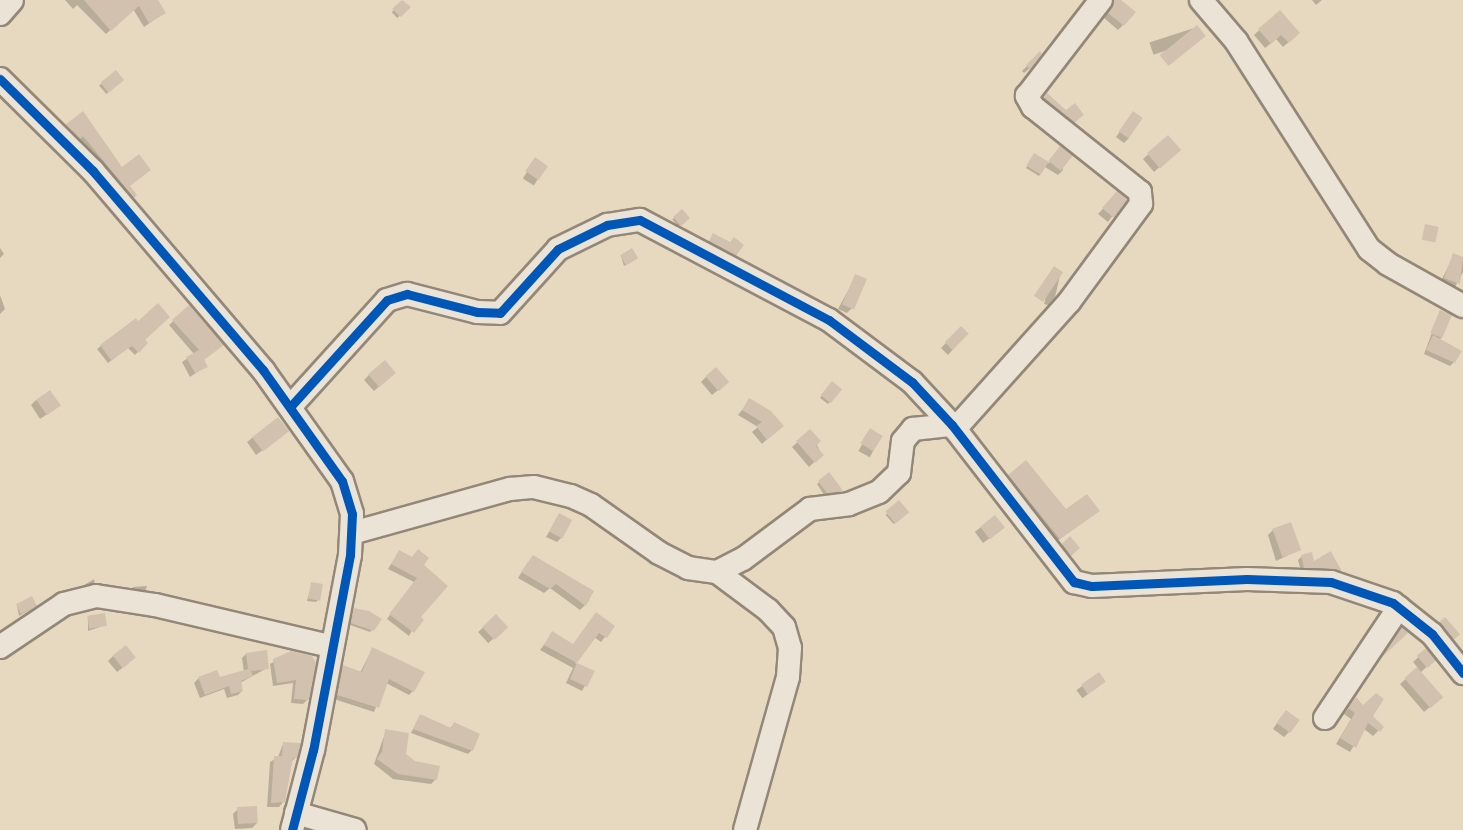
<!DOCTYPE html>
<html>
<head>
<meta charset="utf-8">
<style>
  body { margin:0 }
  #map { position:relative; width:1463px; height:830px; overflow:hidden; background:#e7d9c0; font-family:"IM FELL DW Pica",serif }
  div>[style] { position:absolute }
  .shadow>* { inset:0; background:#0003; transform-origin:0 0 }
  .building>* { inset:0; background:#d3c1b0; transform-origin:0 0 }
  .roads { filter:drop-shadow(2px 0 #938878) drop-shadow(-2px 0 #938878) drop-shadow(0 2px #938878) drop-shadow(0 -2px #938878) }
  .minor>* { height:22px; margin:-11px; padding:0 11px; transform-origin:11px; border-radius:11px; background:#eae3d6 }
  .cycleway>* { height:9px; margin:-4.5px; padding:0 4.5px; transform-origin:4.5px; border-radius:4.5px; background:#0057b8 }
  span { translate:-50% -50%; white-space:nowrap; text-align:center; line-height:1.15; -webkit-text-stroke:6px #fae9cb; paint-order:stroke }
</style>
</head>
<body>
<div id="map">
  <div class="shadow">
    <i style="clip-path:polygon(65px 0,156px 0,164px 13px,144px 27px,133px 9px,106px 34px,77px 5px,73px 9px)"></i>
    <i style="clip-path:polygon(1108px 0,1119px 0,1123px 25px,1118px 30px,1104px 18px,1110px 8px)"></i>
    <i style="clip-path:polygon(1312px 0,1322px 0,1316px 5px)"></i>
    <i style="left:403px;top:1px;width:8px;height:16px;rotate:45deg"></i>
    <i style="clip-path:polygon(1280px 12px,1293px 38px,1283px 47px,1276px 39px,1265px 48px,1254px 35px)"></i>
    <i style="left:1197px;top:27px;width:13px;height:50px;rotate:72deg"></i>
    <i style="clip-path:polygon(1039px 54px,1029px 69px,1024px 73px,1022px 71px)"></i>
    <i style="left:115px;top:72px;width:11px;height:21px;rotate:49deg"></i>
    <i style="left:1047px;top:95px;width:39px;height:11px;rotate:40deg"></i>
    <i style="clip-path:polygon(83px 113px,135px 195px,129px 201px,78px 139px,74px 142px,62px 130px)"></i>
    <i style="clip-path:polygon(1133px 113px,1129px 138px,1124px 143px,1116px 137px)"></i>
    <i style="clip-path:polygon(1168px 137px,1174px 154px,1154px 172px,1143px 159px)"></i>
    <i style="clip-path:polygon(1060px 148px,1063px 170px,1058px 175px,1045px 167px,1039px 176px,1026px 168px,1034px 155px,1049px 163px)"></i>
    <i style="left:535px;top:159px;width:13px;height:23px;rotate:32deg"></i>
    <i style="clip-path:polygon(1118px 193px,1125px 199px,1108px 222px,1098px 214px)"></i>
    <i style="left:682px;top:211px;width:9px;height:13px;rotate:49deg"></i>
    <i style="clip-path:polygon(714px 235px,729px 244px,735px 255px,730px 260px,705px 246px)"></i>
    <i style="clip-path:polygon(0 248px,4px 254px,0 258px)"></i>
    <i style="clip-path:polygon(1454px 255px,1463px 259px,1463px 272px,1454px 289px,1440px 283px)"></i>
    <i style="clip-path:polygon(621px 256px,634px 260px,624px 266px)"></i>
    <i style="left:1052px;top:270px;width:9px;height:35px;rotate:13deg"></i>
    <i style="clip-path:polygon(856px 276px,852px 308px,847px 313px,838px 309px)"></i>
    <i style="clip-path:polygon(0 295px,5px 309px,0 314px)"></i>
    <i style="clip-path:polygon(189px 307px,206px 366px,190px 377px,182px 362px,194px 354px,169px 325px)"></i>
    <i style="clip-path:polygon(1440px 311px,1442px 337px,1439px 340px,1454px 362px,1450px 366px,1424px 354px)"></i>
    <i style="clip-path:polygon(135px 320px,146px 343px,135px 355px,128px 348px,108px 363px,97px 349px)"></i>
    <i style="clip-path:polygon(961px 328px,967px 334px,948px 355px,941px 348px)"></i>
    <i style="clip-path:polygon(369px 375px,389px 378px,374px 391px,364px 380px)"></i>
    <i style="clip-path:polygon(706px 377px,722px 387px,712px 395px,701px 382px)"></i>
    <i style="clip-path:polygon(830px 385px,840px 390px,828px 404px,820px 398px)"></i>
    <i style="clip-path:polygon(36px 400px,59px 406px,40px 419px,31px 405px)"></i>
    <i style="clip-path:polygon(750px 400px,777px 430px,762px 444px,752px 432px,758px 427px,738px 415px)"></i>
    <i style="clip-path:polygon(277px 419px,282px 436px,256px 455px,247px 442px)"></i>
    <i style="left:870px;top:430px;width:13px;height:24px;rotate:29deg"></i>
    <i style="clip-path:polygon(810px 431px,822px 455px,809px 467px,792px 447px)"></i>
    <i style="clip-path:polygon(829px 475px,841px 491px,839px 493px,824px 495px,817px 484px)"></i>
    <i style="clip-path:polygon(1009px 476px,1066px 511px,1098px 511px,1053px 544px,1003px 482px)"></i>
    <i style="left:899px;top:503px;width:12px;height:18px;rotate:48deg"></i>
    <i style="clip-path:polygon(559px 515px,562px 537px,557px 542px,546px 537px)"></i>
    <i style="left:995px;top:517px;width:14px;height:25px;rotate:54deg"></i>
    <i style="clip-path:polygon(1273px 530px,1299px 550px,1276px 561px,1268px 535px)"></i>
    <i style="clip-path:polygon(1070px 538px,1078px 548px,1068px 557px,1061px 547px)"></i>
    <i style="clip-path:polygon(399px 552px,422px 565px,419px 617px,409px 636px,387px 619px,414px 582px,388px 569px)"></i>
    <i style="clip-path:polygon(1331px 553px,1341px 570px,1338px 573px,1301px 571px,1298px 560px,1301px 557px,1311px 554px,1314px 564px)"></i>
    <i style="clip-path:polygon(528px 562px,585px 605px,580px 610px,550px 588px,544px 593px,518px 578px)"></i>
    <i style="clip-path:polygon(94px 579px,95px 584px,81px 587px)"></i>
    <i style="clip-path:polygon(312px 583px,318px 600px,316px 602px,307px 601px)"></i>
    <i style="clip-path:polygon(147px 586px,145px 592px,131px 590px,133px 587px)"></i>
    <i style="clip-path:polygon(17px 606px,33px 608px,19px 616px)"></i>
    <i style="clip-path:polygon(354px 610px,372px 630px,370px 632px,350px 625px)"></i>
    <i style="clip-path:polygon(596px 614px,613px 627px,601px 642px,594px 637px,575px 663px,593px 672px,582px 691px,566px 683px,573px 668px,540px 650px,553px 633px,573px 645px)"></i>
    <i style="left:496px;top:616px;width:15px;height:24px;rotate:48deg"></i>
    <i style="clip-path:polygon(88px 618px,106px 625px,88px 631px)"></i>
    <i style="left:1445px;top:619px;width:20px;height:13px;rotate:49deg"></i>
    <i style="clip-path:polygon(372px 649px,413px 691px,409px 695px,386px 683px,374px 712px,334px 699px,339px 671px,343px 667px,360px 673px)"></i>
    <i style="clip-path:polygon(1426px 650px,1434px 660px,1420px 673px,1436px 702px,1424px 712px,1400px 684px,1418px 668px,1413px 662px)"></i>
    <i style="clip-path:polygon(291px 652px,307px 700px,303px 704px,291px 703px,293px 683px,273px 686px,270px 664px)"></i>
    <i style="clip-path:polygon(246px 654px,267px 668px,240px 683px,242px 691px,238px 695px,227px 698px,224px 689px,200px 698px,194px 683px,198px 679px,216px 672px,219px 678px,244px 672px,242px 658px)"></i>
    <i style="clip-path:polygon(113px 656px,129px 663px,117px 672px,108px 661px)"></i>
    <i style="left:1098px;top:674px;width:10px;height:27px;rotate:53deg"></i>
    <i style="clip-path:polygon(1356px 699px,1382px 727px,1373px 736px,1364px 729px,1350px 752px,1336px 744px,1351px 719px,1344px 714px)"></i>
    <i style="clip-path:polygon(420px 716px,449px 729px,454px 724px,472px 750px,468px 754px,411px 733px)"></i>
    <i style="clip-path:polygon(1281px 717px,1289px 732px,1284px 737px,1273px 729px)"></i>
    <i style="clip-path:polygon(386px 731px,405px 755px,436px 779px,431px 784px,393px 779px,374px 764px)"></i>
    <i style="clip-path:polygon(283px 744px,296px 757px,291px 762px,284px 801px,279px 807px,267px 807px,270px 762px,278px 757px)"></i>
    <i style="clip-path:polygon(238px 809px,257px 823px,252px 828px,235px 829px,233px 814px)"></i>
  </div>
  <div class="building">
    <i style="clip-path:polygon(84px 0,158px 0,166px 13px,149px 23px,139px 6px,111px 31px)"></i>
    <i style="clip-path:polygon(402px 0,411px 7px,401px 17px,392px 9px)"></i>
    <i style="clip-path:polygon(1114px 0,1121px 0,1136px 12px,1124px 26px,1108px 13px)"></i>
    <i style="clip-path:polygon(1280px 10px,1300px 33px,1289px 43px,1281px 35px,1271px 44px,1258px 29px)"></i>
    <i style="left:1197px;top:25px;width:14px;height:48px;rotate:51deg"></i>
    <i style="clip-path:polygon(1040px 51px,1042px 54px,1030px 70px,1026px 65px)"></i>
    <i style="left:116px;top:70px;width:13px;height:20px;rotate:51deg"></i>
    <i style="clip-path:polygon(1047px 93px,1066px 110px,1075px 103px,1084px 115px,1074px 123px,1044px 98px)"></i>
    <i style="clip-path:polygon(83px 111px,122px 167px,139px 154px,151px 170px,130px 186px,137px 195px,134px 198px,83px 136px,80px 139px,65px 125px)"></i>
    <i style="left:1133px;top:111px;width:12px;height:25px;rotate:35deg"></i>
    <i style="left:1168px;top:135px;width:20px;height:28px;rotate:49deg"></i>
    <i style="left:1060px;top:146px;width:16px;height:19px;rotate:38deg"></i>
    <i style="left:1034px;top:153px;width:17px;height:15px;rotate:31deg"></i>
    <i style="left:535px;top:157px;width:16px;height:17px;rotate:35deg"></i>
    <i style="clip-path:polygon(1117px 191px,1127px 200px,1114px 218px,1102px 208px)"></i>
    <i style="left:682px;top:209px;width:12px;height:12px;rotate:48deg"></i>
    <i style="left:1425px;top:224px;width:14px;height:16px;rotate:12deg"></i>
    <i style="clip-path:polygon(713px 233px,730px 242px,734px 237px,744px 245px,736px 256px,709px 241px)"></i>
    <i style="left:632px;top:248px;width:12px;height:14px;rotate:59deg"></i>
    <i style="clip-path:polygon(1453px 253px,1463px 257px,1460px 284px,1444px 278px)"></i>
    <i style="left:1054px;top:266px;width:11px;height:36px;rotate:34deg"></i>
    <i style="left:855px;top:274px;width:13px;height:33px;rotate:23deg"></i>
    <i style="clip-path:polygon(158px 303px,170px 317px,145px 340px,148px 343px,139px 353px,132px 346px,111px 360px,100px 345px,136px 318px,138px 321px)"></i>
    <i style="clip-path:polygon(189px 305px,224px 345px,204px 360px,208px 367px,195px 373px,186px 357px,199px 350px,172px 320px)"></i>
    <i style="left:1440px;top:310px;width:13px;height:25px;rotate:23deg"></i>
    <i style="left:961px;top:326px;width:11px;height:23px;rotate:45deg"></i>
    <i style="clip-path:polygon(1433px 335px,1462px 351px,1455px 363px,1426px 350px)"></i>
    <i style="left:385px;top:360px;width:17px;height:22px;rotate:50deg"></i>
    <i style="left:716px;top:367px;width:20px;height:14px;rotate:49deg"></i>
    <i style="left:832px;top:381px;width:13px;height:18px;rotate:39deg"></i>
    <i style="left:50px;top:390px;width:19px;height:17px;rotate:55deg"></i>
    <i style="clip-path:polygon(749px 398px,771px 411px,784px 426px,767px 440px,756px 426px,762px 422px,742px 410px)"></i>
    <i style="left:278px;top:417px;width:18px;height:33px;rotate:52deg"></i>
    <i style="left:870px;top:428px;width:15px;height:18px;rotate:32deg"></i>
    <i style="clip-path:polygon(810px 429px,821px 441px,816px 446px,824px 455px,815px 463px,796px 441px)"></i>
    <i style="clip-path:polygon(1026px 460px,1066px 509px,1087px 494px,1100px 511px,1060px 539px,1008px 475px)"></i>
    <i style="clip-path:polygon(829px 472px,839px 485px,843px 491px,827px 493px,818px 481px)"></i>
    <i style="left:899px;top:500px;width:16px;height:18px;rotate:50deg"></i>
    <i style="left:559px;top:513px;width:15px;height:21px;rotate:28deg"></i>
    <i style="left:995px;top:515px;width:16px;height:19px;rotate:52deg"></i>
    <i style="left:1291px;top:522px;width:30px;height:20px;rotate:70deg"></i>
    <i style="clip-path:polygon(1070px 536px,1080px 548px,1071px 556px,1062px 544px)"></i>
    <i style="clip-path:polygon(418px 549px,429px 558px,424px 565px,448px 586px,421px 617px,424px 620px,414px 633px,389px 614px,417px 578px,391px 564px,399px 550px,412px 557px)"></i>
    <i style="clip-path:polygon(1331px 551px,1341px 571px,1304px 568px,1301px 555px,1312px 552px,1314px 561px)"></i>
    <i style="clip-path:polygon(533px 555px,594px 591px,586px 606px,556px 584px,550px 589px,521px 572px)"></i>
    <i style="left:311px;top:582px;width:12px;height:17px;rotate:9deg"></i>
    <i style="left:32px;top:596px;width:11px;height:18px;rotate:63deg"></i>
    <i style="clip-path:polygon(354px 608px,369px 611px,382px 619px,374px 631px,351px 623px)"></i>
    <i style="clip-path:polygon(596px 612px,615px 626px,607px 638px,599px 633px,577px 663px,595px 671px,587px 687px,570px 679px,577px 663px,544px 645px,552px 631px,573px 644px)"></i>
    <i style="left:105px;top:613px;width:13px;height:18px;rotate:81deg"></i>
    <i style="left:496px;top:614px;width:18px;height:19px;rotate:47deg"></i>
    <i style="left:1445px;top:617px;width:23px;height:8px;rotate:49deg"></i>
    <i style="clip-path:polygon(1402px 627px,1408px 633px,1381px 658px)"></i>
    <i style="left:126px;top:645px;width:16px;height:17px;rotate:52deg"></i>
    <i style="clip-path:polygon(372px 647px,425px 672px,414px 692px,389px 679px,379px 708px,337px 695px,343px 665px,362px 672px)"></i>
    <i style="left:1426px;top:648px;width:16px;height:12px;rotate:50deg"></i>
    <i style="clip-path:polygon(267px 650px,269px 669px,251px 671px,253px 676px,241px 681px,243px 691px,231px 694px,229px 686px,205px 695px,198px 677px,217px 670px,220px 677px,248px 669px,246px 653px)"></i>
    <i style="clip-path:polygon(291px 651px,312px 656px,316px 663px,309px 700px,294px 699px,296px 680px,277px 683px,273px 659px)"></i>
    <i style="left:1417px;top:667px;width:40px;height:17px;rotate:49deg"></i>
    <i style="left:1099px;top:672px;width:12px;height:22px;rotate:55deg"></i>
    <i style="clip-path:polygon(1376px 693px,1384px 699px,1373px 716px,1384px 727px,1380px 732px,1368px 723px,1356px 748px,1340px 738px,1355px 713px,1348px 708px,1356px 697px,1363px 705px)"></i>
    <i style="left:1286px;top:710px;width:17px;height:16px;rotate:36deg"></i>
    <i style="clip-path:polygon(420px 714px,451px 728px,454px 722px,480px 734px,473px 751px,413px 729px)"></i>
    <i style="clip-path:polygon(385px 729px,409px 733px,406px 754px,415px 761px,440px 766px,437px 780px,398px 774px,377px 759px,382px 752px)"></i>
    <i style="clip-path:polygon(283px 742px,301px 743px,297px 758px,293px 758px,285px 802px,271px 803px,274px 756px,282px 756px)"></i>
    <i style="left:257px;top:806px;width:17px;height:20px;rotate:87deg"></i>
  </div>
  <div class="roads">
    <div class="minor">
      <i style="left:1201px;top:0;width:54px;rotate:49.5deg"></i>
      <i style="left:1236px;top:41px;width:247px;rotate:57.4deg"></i>
      <i style="left:1369px;top:249px;width:24px;rotate:38deg"></i>
      <i style="left:1388px;top:264px;width:86px;rotate:29.2deg"></i>
      <i style="left:0;top:14px;width:18px;rotate:-49deg"></i>
      <i style="left:0;top:79px;width:131px;rotate:44.7deg"></i>
      <i style="left:93px;top:171px;width:262px;rotate:49.5deg"></i>
      <i style="left:263px;top:370px;width:136px;rotate:54.6deg"></i>
      <i style="left:342px;top:481px;width:34px;rotate:73deg"></i>
      <i style="left:352px;top:514px;width:41px;rotate:92.8deg"></i>
      <i style="left:350px;top:555px;width:198px;rotate:100.7deg"></i>
      <i style="left:313px;top:750px;width:83px;rotate:104.7deg"></i>
      <i style="left:290px;top:407px;width:144px;rotate:-47.8deg"></i>
      <i style="left:387px;top:300px;width:21px;rotate:-17deg"></i>
      <i style="left:407px;top:294px;width:72px;rotate:14.4deg"></i>
      <i style="left:477px;top:312px;width:23px;rotate:2deg"></i>
      <i style="left:500px;top:313px;width:86px;rotate:-47.8deg"></i>
      <i style="left:558px;top:249px;width:55px;rotate:-26.1deg"></i>
      <i style="left:607px;top:225px;width:33px;rotate:-9deg"></i>
      <i style="left:640px;top:220px;width:214px;rotate:27.9deg"></i>
      <i style="left:829px;top:320px;width:104px;rotate:36.8deg"></i>
      <i style="left:912px;top:382px;width:59px;rotate:47.1deg"></i>
      <i style="left:952px;top:425px;width:199px;rotate:52.2deg"></i>
      <i style="left:1074px;top:582px;width:18px;rotate:13deg"></i>
      <i style="left:1092px;top:586px;width:155px;rotate:-2.6deg"></i>
      <i style="left:1247px;top:579px;width:84px;rotate:2deg"></i>
      <i style="left:1331px;top:582px;width:65px;rotate:18.7deg"></i>
      <i style="left:1393px;top:603px;width:50px;rotate:38.5deg"></i>
      <i style="left:1432px;top:634px;width:50px;rotate:51.5deg"></i>
      <i style="left:955px;top:429px;width:171px;rotate:-48.1deg"></i>
      <i style="left:1069px;top:302px;width:122px;rotate:-53.7deg"></i>
      <i style="left:1141px;top:204px;width:12px;rotate:-95deg"></i>
      <i style="left:1140px;top:192px;width:137px;rotate:-141.5deg"></i>
      <i style="left:1033px;top:107px;width:13px;rotate:-119deg"></i>
      <i style="left:1027px;top:96px;width:121px;rotate:-52.4deg"></i>
      <i style="left:352px;top:533px;width:164px;rotate:-15.6deg"></i>
      <i style="left:510px;top:489px;width:24px;rotate:-5deg"></i>
      <i style="left:534px;top:487px;width:38px;rotate:14deg"></i>
      <i style="left:571px;top:496px;width:22px;rotate:24deg"></i>
      <i style="left:591px;top:505px;width:83px;rotate:35.2deg"></i>
      <i style="left:659px;top:553px;width:33px;rotate:27deg"></i>
      <i style="left:688px;top:568px;width:29px;rotate:8deg"></i>
      <i style="left:717px;top:572px;width:29px;rotate:-27deg"></i>
      <i style="left:743px;top:559px;width:84px;rotate:-36.7deg"></i>
      <i style="left:810px;top:509px;width:39px;rotate:-7deg"></i>
      <i style="left:849px;top:504px;width:32px;rotate:-22deg"></i>
      <i style="left:879px;top:492px;width:28px;rotate:-44deg"></i>
      <i style="left:899px;top:473px;width:32px;rotate:-83deg"></i>
      <i style="left:903px;top:441px;width:16px;rotate:-50deg"></i>
      <i style="left:913px;top:429px;width:39px;rotate:-6deg"></i>
      <i style="left:717px;top:572px;width:64px;rotate:36.7deg"></i>
      <i style="left:768px;top:610px;width:23px;rotate:47deg"></i>
      <i style="left:784px;top:627px;width:22px;rotate:74deg"></i>
      <i style="left:790px;top:648px;width:29px;rotate:94deg"></i>
      <i style="left:788px;top:677px;width:159px;rotate:105.7deg"></i>
      <i style="left:0;top:647px;width:77px;rotate:-33.9deg"></i>
      <i style="left:64px;top:604px;width:33px;rotate:-14deg"></i>
      <i style="left:96px;top:596px;width:60px;rotate:8.7deg"></i>
      <i style="left:155px;top:605px;width:180px;rotate:13.2deg"></i>
      <i style="left:1325px;top:718px;width:133px;rotate:-56.3deg"></i>
      <i style="left:296px;top:813px;width:61px;rotate:16.1deg"></i>
    </div>
  </div>
  <div class="cycleway">
    <i style="left:0;top:79px;width:131px;rotate:44.7deg"></i>
    <i style="left:93px;top:171px;width:262px;rotate:49.5deg"></i>
    <i style="left:263px;top:370px;width:136px;rotate:54.6deg"></i>
    <i style="left:342px;top:481px;width:34px;rotate:73deg"></i>
    <i style="left:352px;top:514px;width:41px;rotate:92.8deg"></i>
    <i style="left:350px;top:555px;width:198px;rotate:100.7deg"></i>
    <i style="left:313px;top:750px;width:83px;rotate:104.7deg"></i>
    <i style="left:290px;top:407px;width:144px;rotate:-47.8deg"></i>
    <i style="left:387px;top:300px;width:21px;rotate:-17deg"></i>
    <i style="left:407px;top:294px;width:72px;rotate:14.4deg"></i>
    <i style="left:477px;top:312px;width:23px;rotate:2deg"></i>
    <i style="left:500px;top:313px;width:86px;rotate:-47.8deg"></i>
    <i style="left:558px;top:249px;width:55px;rotate:-26.1deg"></i>
    <i style="left:607px;top:225px;width:33px;rotate:-9deg"></i>
    <i style="left:640px;top:220px;width:214px;rotate:27.9deg"></i>
    <i style="left:829px;top:320px;width:104px;rotate:36.8deg"></i>
    <i style="left:912px;top:382px;width:59px;rotate:47.1deg"></i>
    <i style="left:952px;top:425px;width:199px;rotate:52.2deg"></i>
    <i style="left:1074px;top:582px;width:18px;rotate:13deg"></i>
    <i style="left:1092px;top:586px;width:155px;rotate:-2.6deg"></i>
    <i style="left:1247px;top:579px;width:84px;rotate:2deg"></i>
    <i style="left:1331px;top:582px;width:65px;rotate:18.7deg"></i>
    <i style="left:1393px;top:603px;width:50px;rotate:38.5deg"></i>
    <i style="left:1432px;top:634px;width:50px;rotate:51.5deg"></i>
  </div>
</div>
</body>
</html>
